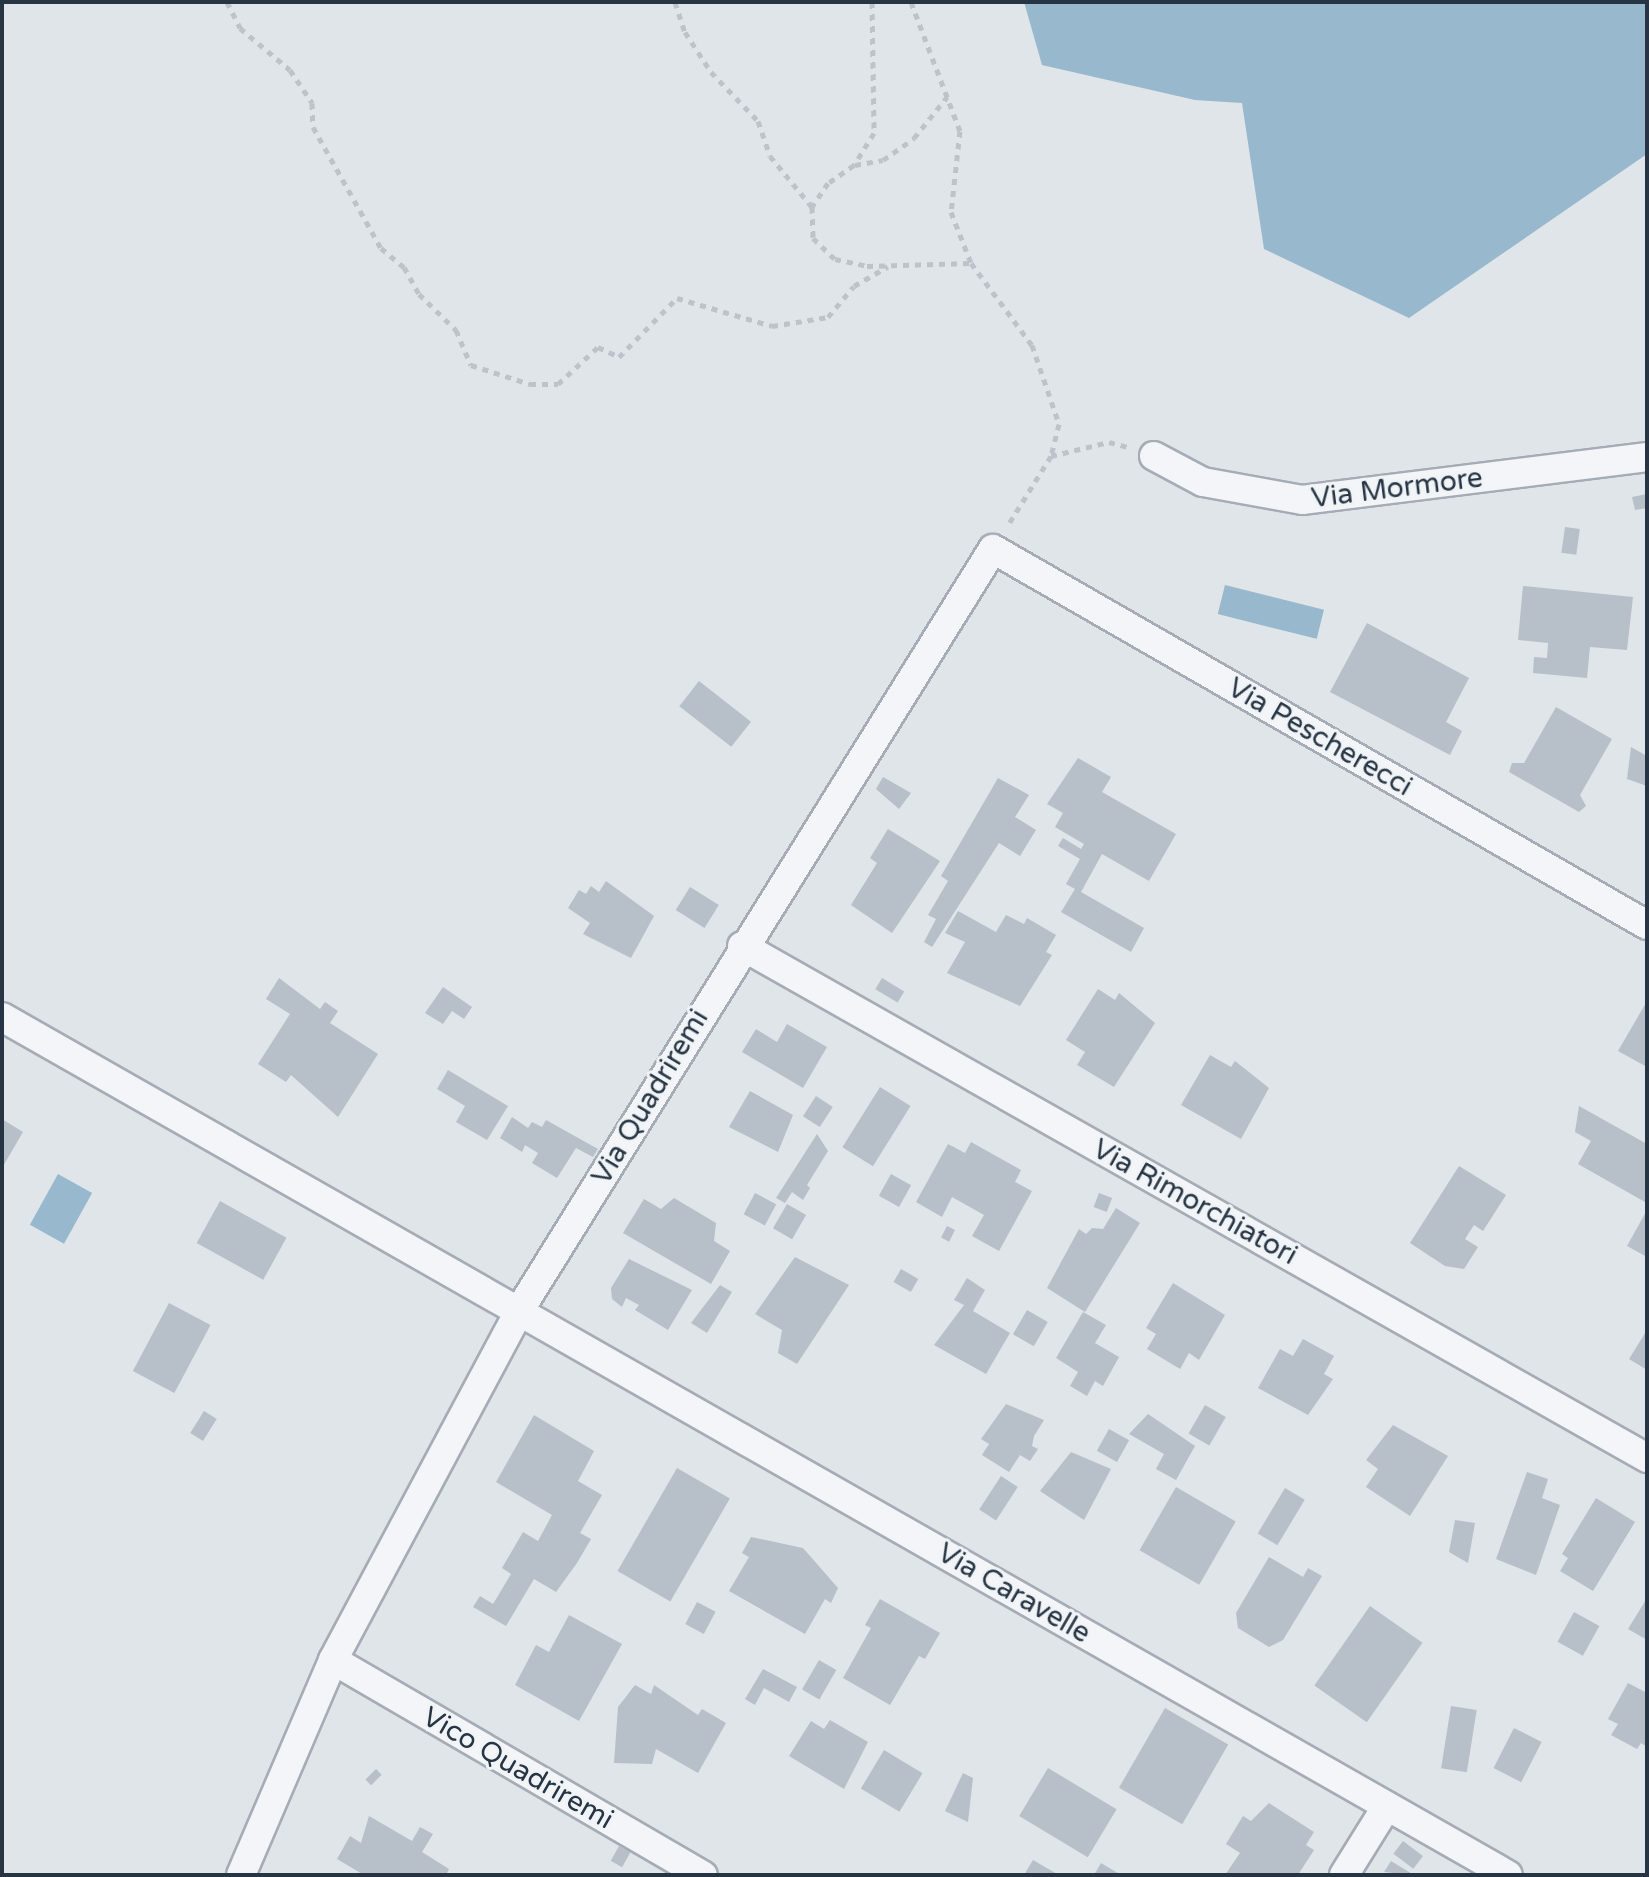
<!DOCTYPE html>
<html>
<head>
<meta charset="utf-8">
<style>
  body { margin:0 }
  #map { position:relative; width:1649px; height:1877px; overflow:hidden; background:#e0e5ea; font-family:"Varela Round",sans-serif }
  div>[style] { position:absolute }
  .water>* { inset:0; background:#98b8cd; transform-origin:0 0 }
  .building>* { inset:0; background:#b7bfc8; transform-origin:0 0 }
  .path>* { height:5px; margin-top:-2.5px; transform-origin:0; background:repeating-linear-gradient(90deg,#bec3c9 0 6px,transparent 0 12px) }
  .roads { filter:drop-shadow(2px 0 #a5acb5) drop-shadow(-2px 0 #a5acb5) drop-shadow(0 2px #a5acb5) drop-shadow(0 -2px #a5acb5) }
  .minor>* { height:28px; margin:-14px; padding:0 14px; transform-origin:14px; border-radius:14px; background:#f3f5f8 }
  span { translate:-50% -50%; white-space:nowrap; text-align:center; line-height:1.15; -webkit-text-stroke:6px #f0f4f7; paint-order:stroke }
  .street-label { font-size:28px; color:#273443 }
  .frame { position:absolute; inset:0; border:4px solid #273443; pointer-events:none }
</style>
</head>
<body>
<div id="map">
  <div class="water">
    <i style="clip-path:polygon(1024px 2px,1647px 2px,1647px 154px,1409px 318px,1264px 249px,1242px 103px,1195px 100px,1042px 65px)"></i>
    <i style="left:1225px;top:585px;width:102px;height:30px;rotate:14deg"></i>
    <i style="left:58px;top:1174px;width:39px;height:58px;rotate:29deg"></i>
  </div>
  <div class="building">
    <i style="clip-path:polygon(1647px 494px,1647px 508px,1635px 510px,1632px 497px)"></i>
    <i style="left:1565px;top:527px;width:15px;height:26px;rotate:8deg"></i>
    <i style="clip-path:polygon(1523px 586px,1633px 597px,1627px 650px,1590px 647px,1587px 678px,1533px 673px,1534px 657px,1547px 658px,1548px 643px,1518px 640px)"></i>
    <i style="clip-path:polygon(1367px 623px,1469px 678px,1446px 722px,1462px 731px,1450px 755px,1330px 692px)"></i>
    <i style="left:699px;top:681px;width:66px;height:32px;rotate:38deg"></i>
    <i style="clip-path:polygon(1556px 707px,1612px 739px,1580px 795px,1586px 806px,1579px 812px,1509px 772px,1512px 763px,1524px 763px)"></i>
    <i style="clip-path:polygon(1631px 747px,1647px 756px,1647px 786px,1627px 779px)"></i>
    <i style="clip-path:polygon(1078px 758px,1111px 777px,1102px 792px,1176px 834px,1149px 881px,1102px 854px,1081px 892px,1144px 928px,1131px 952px,1061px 912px,1075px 889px,1066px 884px,1080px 859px,1058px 846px,1063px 838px,1081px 849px,1084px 844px,1055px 827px,1063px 813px,1047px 804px)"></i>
    <i style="clip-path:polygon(883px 777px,911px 793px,899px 809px,876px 789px)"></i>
    <i style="clip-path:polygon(998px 778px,1029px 795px,1015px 817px,1036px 830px,1020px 856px,999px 843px,932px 947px,924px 942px,936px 919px,928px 915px,948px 881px,941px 876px)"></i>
    <i style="clip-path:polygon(888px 829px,940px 861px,892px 933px,851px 905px,877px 863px,870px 858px)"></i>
    <i style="clip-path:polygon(606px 881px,654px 916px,631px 958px,583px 934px,590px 923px,568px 908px,579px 890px,586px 894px,591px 886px,599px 892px)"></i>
    <i style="left:690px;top:887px;width:34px;height:27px;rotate:32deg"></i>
    <i style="clip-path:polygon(958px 911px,996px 932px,1006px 915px,1024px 924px,1027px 918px,1056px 935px,1046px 952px,1052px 955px,1020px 1006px,947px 973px,965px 942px,945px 933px)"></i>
    <i style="clip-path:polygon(279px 978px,320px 1009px,325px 1002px,338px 1011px,330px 1023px,378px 1054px,338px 1117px,291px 1075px,286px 1082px,258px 1064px,290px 1014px,266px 999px)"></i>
    <i style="left:882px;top:978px;width:26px;height:13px;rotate:31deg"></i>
    <i style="clip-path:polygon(443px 987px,472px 1007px,464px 1019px,452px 1011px,443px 1024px,425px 1013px)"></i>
    <i style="clip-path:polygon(1098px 989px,1115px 1000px,1119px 993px,1155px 1023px,1114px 1087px,1077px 1065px,1085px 1052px,1066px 1040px)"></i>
    <i style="clip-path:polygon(1647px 1001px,1647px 1067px,1618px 1051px)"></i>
    <i style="clip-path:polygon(787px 1024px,827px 1047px,803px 1088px,742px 1052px,756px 1029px,777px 1042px)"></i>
    <i style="clip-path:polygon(1210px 1055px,1231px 1067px,1235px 1061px,1269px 1088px,1241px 1139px,1181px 1105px)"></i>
    <i style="clip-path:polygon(448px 1070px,508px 1106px,487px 1140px,456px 1122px,465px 1106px,437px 1089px)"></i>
    <i style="left:880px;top:1087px;width:36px;height:71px;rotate:32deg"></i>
    <i style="clip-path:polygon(750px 1091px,793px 1115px,778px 1152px,729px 1127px)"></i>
    <i style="left:816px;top:1096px;width:20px;height:24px;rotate:33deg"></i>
    <i style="clip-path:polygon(1579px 1106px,1647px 1144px,1645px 1202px,1578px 1164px,1591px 1141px,1575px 1132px)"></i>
    <i style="clip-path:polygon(512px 1117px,528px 1128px,532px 1122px,542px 1127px,546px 1120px,598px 1149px,593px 1157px,576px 1148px,557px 1178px,532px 1163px,538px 1153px,525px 1145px,522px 1152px,500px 1138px)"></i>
    <i style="clip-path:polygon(2px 1119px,23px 1132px,2px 1168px)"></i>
    <i style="clip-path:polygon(817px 1134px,828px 1151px,807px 1185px,810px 1188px,803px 1200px,792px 1192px,785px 1203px,776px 1198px)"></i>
    <i style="clip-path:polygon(971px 1142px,1021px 1170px,1015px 1182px,1032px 1191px,999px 1251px,972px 1236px,984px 1215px,952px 1197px,942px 1217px,916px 1202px,948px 1144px,965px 1153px)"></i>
    <i style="clip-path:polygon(1459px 1166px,1506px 1195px,1483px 1231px,1474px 1225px,1465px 1239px,1478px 1247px,1464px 1269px,1445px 1266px,1410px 1243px)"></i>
    <i style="left:891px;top:1174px;width:23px;height:25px;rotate:29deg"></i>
    <i style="left:755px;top:1193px;width:24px;height:24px;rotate:28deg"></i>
    <i style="left:1099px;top:1193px;width:14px;height:15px;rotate:21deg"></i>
    <i style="clip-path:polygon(674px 1198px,716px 1223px,714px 1241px,730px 1251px,711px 1284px,623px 1233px,644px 1199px,661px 1209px)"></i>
    <i style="left:220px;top:1201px;width:76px;height:48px;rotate:29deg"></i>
    <i style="left:787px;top:1204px;width:22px;height:28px;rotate:30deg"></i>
    <i style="clip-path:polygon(1116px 1208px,1140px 1223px,1085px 1312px,1047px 1288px,1079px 1229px,1086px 1234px,1092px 1228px,1103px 1229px)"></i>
    <i style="clip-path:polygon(1647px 1210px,1647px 1257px,1627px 1246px)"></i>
    <i style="left:947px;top:1226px;width:9px;height:13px;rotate:27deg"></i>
    <i style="clip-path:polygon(795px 1257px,849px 1285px,797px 1364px,778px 1353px,782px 1330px,755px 1314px)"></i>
    <i style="clip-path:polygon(629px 1259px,692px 1290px,668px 1330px,635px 1310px,639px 1305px,626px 1298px,622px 1307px,612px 1299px,611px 1288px)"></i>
    <i style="left:901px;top:1269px;width:20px;height:15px;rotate:30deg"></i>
    <i style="clip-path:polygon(967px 1278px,985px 1290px,973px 1311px,1010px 1333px,986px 1374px,934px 1345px,964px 1305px,954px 1300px)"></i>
    <i style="clip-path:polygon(1173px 1283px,1225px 1315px,1199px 1360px,1189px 1353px,1180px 1369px,1147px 1349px,1156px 1334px,1146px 1328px)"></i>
    <i style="clip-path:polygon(720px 1285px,732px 1292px,707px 1333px,691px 1323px)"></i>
    <i style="left:169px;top:1303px;width:47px;height:77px;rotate:28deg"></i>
    <i style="left:1027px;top:1310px;width:24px;height:28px;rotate:30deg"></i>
    <i style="clip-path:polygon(1083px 1312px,1106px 1325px,1095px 1343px,1119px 1357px,1103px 1386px,1095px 1381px,1087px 1396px,1070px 1386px,1078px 1372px,1056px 1358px)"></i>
    <i style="clip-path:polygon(1647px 1330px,1647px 1370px,1629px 1359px)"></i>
    <i style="clip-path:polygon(1303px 1339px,1334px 1356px,1324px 1374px,1333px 1379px,1308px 1415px,1258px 1388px,1280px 1349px,1293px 1356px)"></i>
    <i style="clip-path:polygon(1006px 1404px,1044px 1420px,1034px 1436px,1032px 1446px,1038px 1449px,1030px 1461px,1020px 1455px,1009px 1472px,982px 1455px,989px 1444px,981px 1439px)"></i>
    <i style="left:1205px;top:1405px;width:24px;height:33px;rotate:30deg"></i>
    <i style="left:204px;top:1411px;width:15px;height:26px;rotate:32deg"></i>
    <i style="clip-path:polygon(1148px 1414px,1195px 1446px,1176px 1480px,1156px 1469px,1164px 1454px,1129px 1434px)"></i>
    <i style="clip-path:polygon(534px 1415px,594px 1451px,578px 1481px,602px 1495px,580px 1533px,591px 1539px,577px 1563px,556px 1592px,534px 1579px,506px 1626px,473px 1607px,480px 1596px,493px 1604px,511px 1574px,502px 1568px,523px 1532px,538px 1541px,552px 1515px,496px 1482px)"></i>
    <i style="clip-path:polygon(1393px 1425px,1448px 1456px,1410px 1516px,1366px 1487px,1378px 1469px,1366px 1460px)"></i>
    <i style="left:1109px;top:1429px;width:23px;height:25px;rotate:29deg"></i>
    <i style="clip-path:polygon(1071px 1452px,1111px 1469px,1084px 1520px,1040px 1491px)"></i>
    <i style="left:677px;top:1468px;width:61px;height:119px;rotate:30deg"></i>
    <i style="clip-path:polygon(1527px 1472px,1548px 1479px,1542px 1498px,1560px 1505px,1536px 1575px,1496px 1559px)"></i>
    <i style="left:1001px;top:1476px;width:20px;height:40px;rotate:33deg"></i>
    <i style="left:1176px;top:1487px;width:69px;height:73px;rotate:30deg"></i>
    <i style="left:1285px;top:1488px;width:23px;height:53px;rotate:31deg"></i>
    <i style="clip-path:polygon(1596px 1498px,1635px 1522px,1593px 1591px,1560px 1571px,1568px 1558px,1562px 1554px)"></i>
    <i style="clip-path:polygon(1455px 1520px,1475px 1523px,1468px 1563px,1449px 1552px)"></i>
    <i style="clip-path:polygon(751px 1537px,803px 1548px,838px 1588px,831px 1603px,825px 1599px,805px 1634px,729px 1591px,749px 1557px,742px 1553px)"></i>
    <i style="clip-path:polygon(1269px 1557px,1303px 1577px,1308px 1568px,1322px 1576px,1283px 1640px,1269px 1647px,1238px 1628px,1236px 1613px)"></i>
    <i style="clip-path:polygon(1647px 1598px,1647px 1640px,1628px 1629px)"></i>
    <i style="clip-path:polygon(880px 1599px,940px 1633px,925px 1659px,919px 1656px,890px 1705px,843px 1678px,871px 1628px,865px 1625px)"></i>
    <i style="left:697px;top:1602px;width:21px;height:25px;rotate:28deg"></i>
    <i style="left:1370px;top:1606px;width:64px;height:97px;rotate:35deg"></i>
    <i style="left:1574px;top:1612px;width:29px;height:34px;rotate:29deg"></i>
    <i style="clip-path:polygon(569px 1615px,622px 1644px,579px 1721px,515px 1685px,536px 1645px,549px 1652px)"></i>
    <i style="left:819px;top:1660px;width:20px;height:34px;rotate:30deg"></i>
    <i style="clip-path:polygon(763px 1669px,797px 1687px,789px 1702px,764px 1688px,755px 1705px,745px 1699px)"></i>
    <i style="clip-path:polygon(1628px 1683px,1647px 1693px,1647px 1747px,1641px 1743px,1637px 1749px,1611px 1735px,1618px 1724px,1608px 1719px)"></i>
    <i style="clip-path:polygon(635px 1685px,651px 1694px,654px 1685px,698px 1715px,702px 1709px,726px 1723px,698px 1773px,656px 1749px,652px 1764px,614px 1763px,618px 1707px)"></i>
    <i style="left:1451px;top:1706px;width:26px;height:63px;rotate:9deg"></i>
    <i style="left:1165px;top:1708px;width:73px;height:92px;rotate:30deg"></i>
    <i style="clip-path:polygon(830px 1720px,868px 1742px,844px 1789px,789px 1756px,811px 1721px,824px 1729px)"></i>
    <i style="left:1514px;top:1728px;width:31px;height:45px;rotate:27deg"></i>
    <i style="left:884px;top:1750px;width:45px;height:45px;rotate:31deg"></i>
    <i style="left:1048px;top:1768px;width:80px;height:56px;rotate:31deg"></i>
    <i style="left:376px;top:1769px;width:8px;height:15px;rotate:45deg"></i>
    <i style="clip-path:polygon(963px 1773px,973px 1778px,968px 1822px,945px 1811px)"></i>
    <i style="clip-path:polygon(1269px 1803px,1314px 1832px,1306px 1845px,1314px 1850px,1298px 1875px,1225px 1875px,1240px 1853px,1226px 1844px,1243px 1816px,1251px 1821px)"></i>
    <i style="clip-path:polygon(369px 1816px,412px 1841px,420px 1827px,433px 1834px,422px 1852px,449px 1869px,446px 1875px,364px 1875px,337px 1859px,350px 1836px,361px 1843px)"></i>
    <i style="left:1403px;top:1841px;width:25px;height:16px;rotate:37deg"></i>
    <i style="left:619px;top:1846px;width:13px;height:17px;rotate:29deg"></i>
    <i style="clip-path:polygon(1033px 1860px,1059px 1875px,1024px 1875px)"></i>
    <i style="clip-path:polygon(1391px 1861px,1414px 1875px,1384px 1872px)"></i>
    <i style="clip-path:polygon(1101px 1863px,1121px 1875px,1094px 1875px)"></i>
  </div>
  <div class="path">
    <i style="left:227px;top:2px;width:29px;rotate:63deg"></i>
    <i style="left:240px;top:28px;width:65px;rotate:40deg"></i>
    <i style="left:290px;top:70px;width:40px;rotate:56deg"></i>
    <i style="left:312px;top:103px;width:24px;rotate:88deg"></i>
    <i style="left:313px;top:127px;width:139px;rotate:60.7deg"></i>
    <i style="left:381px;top:248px;width:30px;rotate:40deg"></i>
    <i style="left:404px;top:267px;width:31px;rotate:61deg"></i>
    <i style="left:419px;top:294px;width:52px;rotate:44.2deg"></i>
    <i style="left:456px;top:330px;width:38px;rotate:67deg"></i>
    <i style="left:471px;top:365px;width:62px;rotate:17.9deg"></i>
    <i style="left:530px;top:384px;width:28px"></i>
    <i style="left:558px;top:384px;width:54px;rotate:-42.8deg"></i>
    <i style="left:598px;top:347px;width:23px;rotate:25deg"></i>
    <i style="left:619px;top:357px;width:83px;rotate:-45.5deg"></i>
    <i style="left:677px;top:298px;width:99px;rotate:16.4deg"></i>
    <i style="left:772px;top:326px;width:57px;rotate:-9.1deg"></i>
    <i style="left:828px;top:317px;width:40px;rotate:-50deg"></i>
    <i style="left:854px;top:286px;width:39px;rotate:-30deg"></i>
    <i style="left:675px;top:2px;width:32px;rotate:72deg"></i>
    <i style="left:685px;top:32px;width:48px;rotate:57deg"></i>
    <i style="left:711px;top:72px;width:68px;rotate:46.2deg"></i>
    <i style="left:758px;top:121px;width:37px;rotate:71deg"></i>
    <i style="left:770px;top:156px;width:66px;rotate:50.5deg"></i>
    <i style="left:872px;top:2px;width:131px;rotate:89.1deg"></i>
    <i style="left:874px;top:133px;width:38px;rotate:122deg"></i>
    <i style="left:854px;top:165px;width:32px;rotate:145deg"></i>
    <i style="left:828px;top:183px;width:29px;rotate:124deg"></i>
    <i style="left:812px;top:207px;width:31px;rotate:88deg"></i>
    <i style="left:813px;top:238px;width:30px;rotate:44deg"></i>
    <i style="left:835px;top:259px;width:33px;rotate:12deg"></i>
    <i style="left:867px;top:266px;width:104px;rotate:-1.7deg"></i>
    <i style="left:911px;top:2px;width:138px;rotate:69.2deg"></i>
    <i style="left:960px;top:131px;width:81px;rotate:96.3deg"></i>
    <i style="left:951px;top:212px;width:55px;rotate:68.6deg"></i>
    <i style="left:971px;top:263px;width:102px;rotate:53.4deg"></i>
    <i style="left:1032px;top:345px;width:83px;rotate:71.1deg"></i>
    <i style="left:1059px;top:424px;width:33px;rotate:104deg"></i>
    <i style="left:1051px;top:456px;width:81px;rotate:121.9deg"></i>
    <i style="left:855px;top:165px;width:28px;rotate:-10deg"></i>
    <i style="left:883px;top:160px;width:38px;rotate:-35deg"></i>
    <i style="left:914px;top:138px;width:53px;rotate:-51.2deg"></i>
    <i style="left:1051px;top:456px;width:60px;rotate:-13.6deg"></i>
    <i style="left:1109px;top:442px;width:20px;rotate:15deg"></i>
  </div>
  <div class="roads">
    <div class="minor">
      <i style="left:1154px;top:456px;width:55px;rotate:28deg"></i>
      <i style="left:1203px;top:482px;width:101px;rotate:10.3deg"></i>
      <i style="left:1302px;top:500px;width:348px;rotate:-7.1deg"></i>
      <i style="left:742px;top:946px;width:1040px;rotate:29.5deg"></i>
      <i style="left:2px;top:1017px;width:1733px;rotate:29.67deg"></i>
      <i style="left:333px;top:1660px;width:428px;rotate:30.2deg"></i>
      <i style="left:241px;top:1875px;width:234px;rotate:-66.8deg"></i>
      <i style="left:333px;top:1660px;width:395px;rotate:-61.9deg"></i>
      <i style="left:519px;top:1311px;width:897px;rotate:-58.12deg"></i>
      <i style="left:993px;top:549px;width:754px;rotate:29.9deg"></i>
      <i style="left:1344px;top:1875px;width:81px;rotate:-58.1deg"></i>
    </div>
  </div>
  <div class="street-label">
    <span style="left:1397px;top:488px;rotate:-7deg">Via Mormore</span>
    <span style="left:1320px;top:737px;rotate:30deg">Via Pescherecci</span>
    <span style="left:650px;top:1097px;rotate:-59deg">Via Quadriremi</span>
    <span style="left:1195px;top:1202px;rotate:29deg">Via Rimorchiatori</span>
    <span style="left:1014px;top:1593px;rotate:30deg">Via Caravelle</span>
    <span style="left:518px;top:1768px;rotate:30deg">Vico Quadriremi</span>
  </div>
  <div class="frame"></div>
</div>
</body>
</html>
